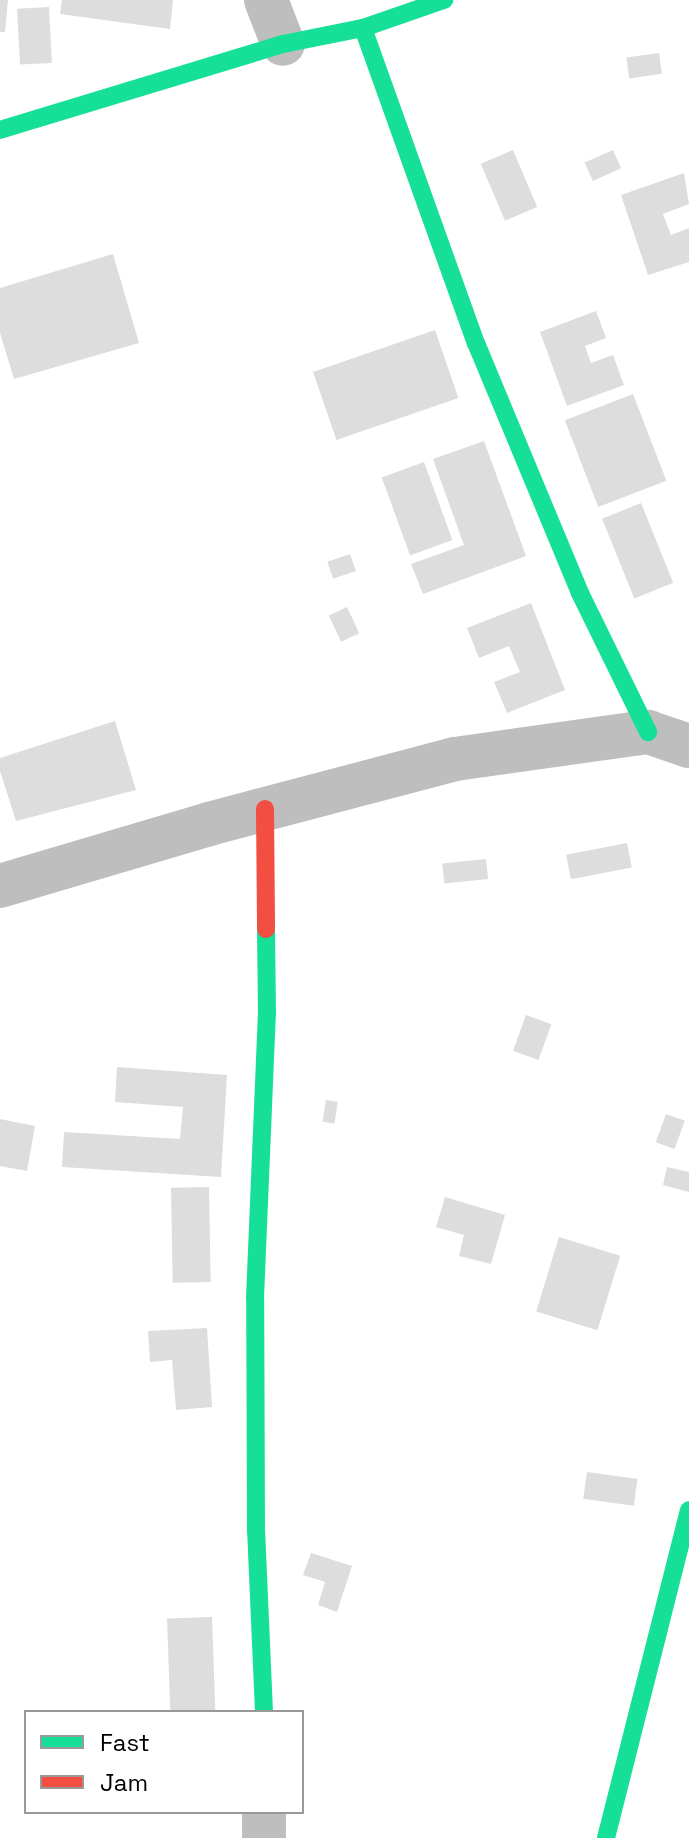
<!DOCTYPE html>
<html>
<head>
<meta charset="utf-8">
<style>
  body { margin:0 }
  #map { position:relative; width:689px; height:1838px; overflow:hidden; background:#fff; font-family:"Space Grotesk",sans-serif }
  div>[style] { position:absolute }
  .building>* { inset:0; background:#ddd; transform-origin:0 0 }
  .street>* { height:44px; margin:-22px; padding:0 22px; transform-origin:22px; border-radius:22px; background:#bebebe }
  .fast>* { height:18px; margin:-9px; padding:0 9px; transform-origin:9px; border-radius:9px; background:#16e098 }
  .jam>* { height:18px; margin:-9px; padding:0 9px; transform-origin:9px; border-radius:9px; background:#f24e42 }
  span { translate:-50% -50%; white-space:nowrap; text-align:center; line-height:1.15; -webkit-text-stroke:7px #fff; paint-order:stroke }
  .legend { position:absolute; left:24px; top:1710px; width:280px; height:104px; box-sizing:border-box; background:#fff; border:2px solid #999; margin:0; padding:10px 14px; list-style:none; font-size:24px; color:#000 }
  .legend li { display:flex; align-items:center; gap:16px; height:40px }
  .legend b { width:40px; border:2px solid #999 }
</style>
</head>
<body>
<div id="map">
  <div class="building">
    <i style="clip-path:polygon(0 0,8px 0,5px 32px,0 32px)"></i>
    <i style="clip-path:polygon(62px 0,173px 0,170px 29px,60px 14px)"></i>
    <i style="left:49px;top:7px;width:56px;height:32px;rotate:87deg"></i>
    <i style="left:659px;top:53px;width:21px;height:33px;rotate:82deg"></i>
    <i style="left:513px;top:150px;width:62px;height:35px;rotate:67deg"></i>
    <i style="left:613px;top:150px;width:20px;height:31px;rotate:66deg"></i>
    <i style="clip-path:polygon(684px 173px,689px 204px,663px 214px,671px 235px,689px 228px,689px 262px,648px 275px,621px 195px)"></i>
    <i style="clip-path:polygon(113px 254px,139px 343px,14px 379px,0 333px,0 288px)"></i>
    <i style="clip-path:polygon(596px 311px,606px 338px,585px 346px,591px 363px,613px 355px,624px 385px,567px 406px,540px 332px)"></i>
    <i style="left:435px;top:330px;width:72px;height:129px;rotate:71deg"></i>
    <i style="left:633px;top:394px;width:93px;height:73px;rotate:69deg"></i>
    <i style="clip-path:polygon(484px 441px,526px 556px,423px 594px,411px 564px,464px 545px,433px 459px)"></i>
    <i style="left:424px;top:462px;width:83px;height:45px;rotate:70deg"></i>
    <i style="left:641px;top:503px;width:86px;height:42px;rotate:68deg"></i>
    <i style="left:350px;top:554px;width:18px;height:24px;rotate:71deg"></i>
    <i style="clip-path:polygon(531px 603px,565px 690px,507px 713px,494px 682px,520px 672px,509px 646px,479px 658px,467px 628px)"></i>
    <i style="left:347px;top:607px;width:29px;height:20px;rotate:65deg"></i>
    <i style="clip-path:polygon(115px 721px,136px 790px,16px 821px,0 771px,0 758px)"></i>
    <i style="left:627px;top:843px;width:25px;height:62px;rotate:79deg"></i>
    <i style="left:486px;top:859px;width:20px;height:44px;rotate:84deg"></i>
    <i style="left:526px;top:1015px;width:27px;height:38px;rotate:20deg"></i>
    <i style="clip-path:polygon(117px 1067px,227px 1075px,221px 1177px,62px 1167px,64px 1132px,180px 1139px,183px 1107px,115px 1102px)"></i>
    <i style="left:326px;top:1100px;width:12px;height:22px;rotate:9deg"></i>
    <i style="left:666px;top:1114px;width:20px;height:30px;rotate:20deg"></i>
    <i style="clip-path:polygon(0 1119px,35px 1126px,27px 1171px,0 1166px)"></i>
    <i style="clip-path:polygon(667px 1167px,689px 1172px,689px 1192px,663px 1185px)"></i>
    <i style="left:209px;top:1187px;width:95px;height:38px;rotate:89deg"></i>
    <i style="clip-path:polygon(445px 1197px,505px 1215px,491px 1264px,459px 1256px,464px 1235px,436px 1227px)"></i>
    <i style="left:559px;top:1237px;width:64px;height:78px;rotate:17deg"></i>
    <i style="clip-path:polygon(207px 1328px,212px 1407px,176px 1410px,172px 1360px,150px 1362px,148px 1331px)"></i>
    <i style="left:587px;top:1472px;width:51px;height:27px;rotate:8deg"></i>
    <i style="clip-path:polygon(311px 1553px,352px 1566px,337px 1612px,318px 1605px,325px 1582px,303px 1575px)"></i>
    <i style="left:212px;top:1617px;width:95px;height:45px;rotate:88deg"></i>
  </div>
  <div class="street">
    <i style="left:266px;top:0;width:47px;rotate:68.9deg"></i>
    <i style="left:0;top:886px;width:218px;rotate:-16.5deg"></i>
    <i style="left:209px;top:824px;width:254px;rotate:-14.8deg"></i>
    <i style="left:455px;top:759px;width:195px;rotate:-8deg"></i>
    <i style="left:648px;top:732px;width:43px;rotate:18.9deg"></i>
    <i style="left:264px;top:1812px;width:26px;rotate:90deg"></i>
  </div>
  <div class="fast">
    <i style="left:363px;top:28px;width:335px;rotate:70.3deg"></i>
    <i style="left:476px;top:343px;width:271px;rotate:67.4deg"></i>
    <i style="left:580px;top:593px;width:155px;rotate:63.9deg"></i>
    <i style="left:0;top:130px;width:296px;rotate:-16.9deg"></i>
    <i style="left:283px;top:44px;width:82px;rotate:-11.3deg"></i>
    <i style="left:363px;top:28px;width:86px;rotate:-19.1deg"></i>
    <i style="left:264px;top:1712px;width:181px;rotate:-92.5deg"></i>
    <i style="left:256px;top:1531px;width:233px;rotate:-90.2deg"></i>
    <i style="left:255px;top:1298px;width:285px;rotate:-87.6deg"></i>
    <i style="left:267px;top:1013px;width:84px;rotate:-90.7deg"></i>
    <i style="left:606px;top:1838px;width:338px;rotate:-75.8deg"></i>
  </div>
  <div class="jam">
    <i style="left:265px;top:809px;width:120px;rotate:89.5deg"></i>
  </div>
  <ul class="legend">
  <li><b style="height:10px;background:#16e098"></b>Fast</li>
  <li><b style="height:10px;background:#f24e42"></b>Jam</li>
  </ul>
</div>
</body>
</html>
